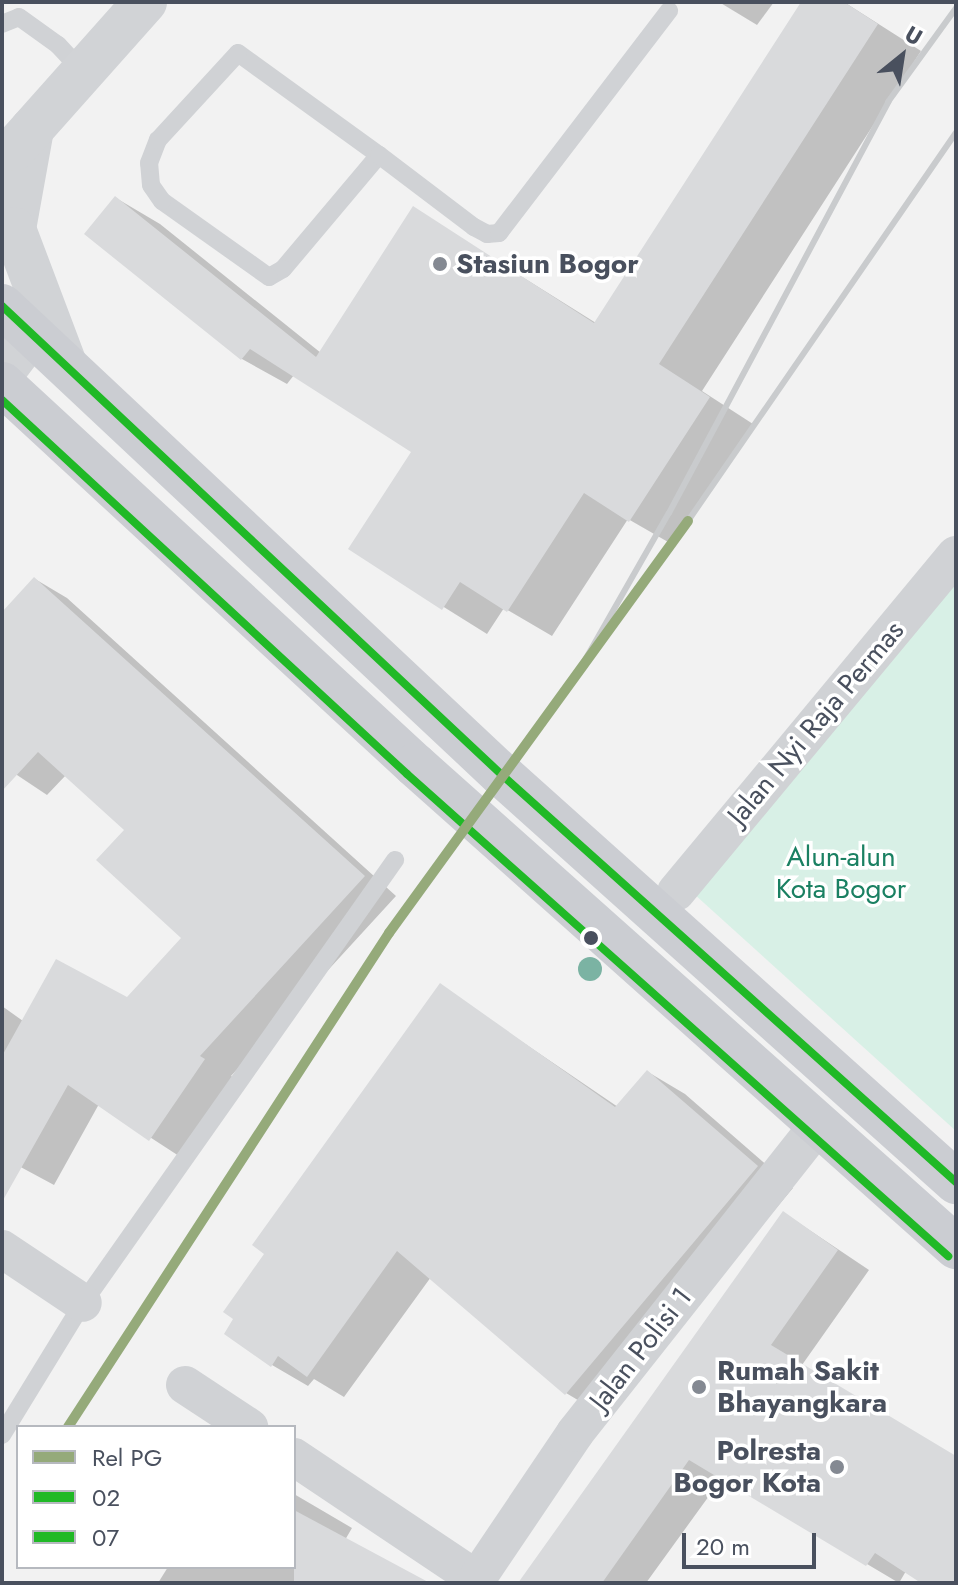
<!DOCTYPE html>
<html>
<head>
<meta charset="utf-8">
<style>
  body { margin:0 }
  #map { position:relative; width:958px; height:1585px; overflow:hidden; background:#f2f2f2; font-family:Jost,sans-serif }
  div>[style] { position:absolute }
  .green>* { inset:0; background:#d8f0e6 }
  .shadow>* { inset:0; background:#0003 }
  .building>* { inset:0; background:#d9dadc }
  .lane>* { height:18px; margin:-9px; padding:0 9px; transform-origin:9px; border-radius:9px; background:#d0d2d5 }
  .street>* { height:38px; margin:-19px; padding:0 19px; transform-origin:19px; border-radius:19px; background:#d0d2d5 }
  .secondary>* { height:44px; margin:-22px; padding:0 22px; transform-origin:22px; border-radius:22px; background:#d1d3d6 }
  .primary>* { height:44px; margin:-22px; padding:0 22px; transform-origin:22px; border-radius:22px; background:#cbcdd2 }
  .rail>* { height:6px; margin:-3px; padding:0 3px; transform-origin:3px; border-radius:3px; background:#c9cbcd }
  .bus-1>* { height:8px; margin:-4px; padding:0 4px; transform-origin:4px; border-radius:4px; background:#20b926 }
  .bus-2>* { height:8px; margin:-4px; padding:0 4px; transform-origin:4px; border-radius:4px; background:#20b926 }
  .rail-1>* { height:10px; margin:-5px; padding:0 5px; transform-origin:5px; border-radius:5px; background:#95aa7a }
  .trees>* { width:24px; height:24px; margin:-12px; border-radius:50%; background:#7bb3a3 }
  .dots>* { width:22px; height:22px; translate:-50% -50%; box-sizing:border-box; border:4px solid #fff; border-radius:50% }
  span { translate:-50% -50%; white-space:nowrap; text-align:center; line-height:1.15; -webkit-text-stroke:7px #fff; paint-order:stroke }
  .poi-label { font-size:28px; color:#49505e; font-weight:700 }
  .left { translate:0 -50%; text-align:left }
  .right { translate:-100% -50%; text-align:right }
  .street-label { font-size:28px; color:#49505e }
  .park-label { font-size:28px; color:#1a8062 }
  .frame { position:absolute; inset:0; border:4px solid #49505e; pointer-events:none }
  .legend { position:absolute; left:16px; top:1425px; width:280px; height:144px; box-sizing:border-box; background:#fff; border:2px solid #b6b9bf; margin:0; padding:10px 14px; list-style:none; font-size:24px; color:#49505e }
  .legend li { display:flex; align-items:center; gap:16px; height:40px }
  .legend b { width:40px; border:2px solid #b6b9bf }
  .north { position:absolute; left:862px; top:16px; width:80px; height:80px; -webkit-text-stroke:6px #fff; paint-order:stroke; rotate:30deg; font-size:22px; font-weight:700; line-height:32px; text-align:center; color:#49505e }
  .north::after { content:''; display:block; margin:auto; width:28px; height:36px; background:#49505e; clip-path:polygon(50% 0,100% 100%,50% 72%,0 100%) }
  .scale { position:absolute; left:682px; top:1533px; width:134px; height:36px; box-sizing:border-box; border:4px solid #49505e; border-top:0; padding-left:10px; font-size:24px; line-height:28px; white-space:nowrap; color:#49505e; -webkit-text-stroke:6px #fff; paint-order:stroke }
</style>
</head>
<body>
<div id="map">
  <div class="green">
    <i style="clip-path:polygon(956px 556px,956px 1131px,683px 884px)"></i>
  </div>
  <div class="shadow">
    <i style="clip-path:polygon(719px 2px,774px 2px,757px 25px)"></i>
    <i style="clip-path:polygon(803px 2px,844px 2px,921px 51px,702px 391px,753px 424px,675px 546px,628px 519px,552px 636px,504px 608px,487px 634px,351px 549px,413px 451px,294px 375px,287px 384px,242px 359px,87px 234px,116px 198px,160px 224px,321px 353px,414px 209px,596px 323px)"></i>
    <i style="clip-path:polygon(35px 579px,67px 598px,396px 896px,231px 1076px,236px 1079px,182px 1158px,99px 1104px,54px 1185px,2px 1157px,2px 1006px,23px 1021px,127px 1000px,184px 938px,126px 830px,66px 775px,47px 795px,2px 765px,2px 614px)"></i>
    <i style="clip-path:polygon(440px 986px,618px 1107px,648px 1072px,685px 1094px,793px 1188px,603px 1415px,566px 1393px,431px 1277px,344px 1397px,314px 1379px,308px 1386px,272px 1365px,267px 1254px)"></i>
    <i style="clip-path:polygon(784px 1213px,869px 1270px,802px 1365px,956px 1458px,956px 1583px,925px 1583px,906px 1571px,899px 1583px,722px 1478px,646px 1583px,519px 1583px)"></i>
    <i style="clip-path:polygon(294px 1494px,352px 1528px,345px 1540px,424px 1583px,158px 1583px,168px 1567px,294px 1567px)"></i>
  </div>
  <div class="building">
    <i style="clip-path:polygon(801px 2px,844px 2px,878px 24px,659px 364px,710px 397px,629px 522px,584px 493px,507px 612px,460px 582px,442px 610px,348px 549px,411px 452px,250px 349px,241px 360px,84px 234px,115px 196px,316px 357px,413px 206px,594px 323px)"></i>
    <i style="clip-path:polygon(34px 577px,365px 876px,200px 1056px,205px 1059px,149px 1141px,68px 1085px,2px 1202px,2px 1056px,56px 959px,127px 997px,181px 938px,96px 860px,124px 830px,38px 752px,2px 791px,2px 612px)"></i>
    <i style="clip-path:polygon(440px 983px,615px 1107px,647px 1070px,758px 1166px,565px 1395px,397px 1251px,307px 1377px,278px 1356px,271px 1367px,224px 1334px,233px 1319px,223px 1312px,264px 1254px,252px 1245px)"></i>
    <i style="clip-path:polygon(783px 1211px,838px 1250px,771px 1345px,956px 1456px,956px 1583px,921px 1583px,875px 1553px,866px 1566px,689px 1460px,602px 1583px,518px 1583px)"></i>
    <i style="clip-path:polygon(294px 1510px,430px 1583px,294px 1583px)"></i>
  </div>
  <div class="lane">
    <i style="left:2px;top:24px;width:18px;rotate:-22deg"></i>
    <i style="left:19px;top:17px;width:48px;rotate:35.7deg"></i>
    <i style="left:58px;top:45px;width:37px;rotate:47deg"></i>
    <i style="left:238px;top:53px;width:174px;rotate:35.9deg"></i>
    <i style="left:379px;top:155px;width:149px;rotate:130.1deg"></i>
    <i style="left:283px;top:269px;width:16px;rotate:150deg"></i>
    <i style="left:269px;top:277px;width:131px;rotate:-144.6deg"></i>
    <i style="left:162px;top:201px;width:19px;rotate:-125deg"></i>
    <i style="left:151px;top:185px;width:22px;rotate:-95deg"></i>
    <i style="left:149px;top:163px;width:25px;rotate:-69deg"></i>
    <i style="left:158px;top:140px;width:118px;rotate:-47.4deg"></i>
    <i style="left:379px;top:155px;width:119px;rotate:37.2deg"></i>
    <i style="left:474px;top:227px;width:15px;rotate:28deg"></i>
    <i style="left:487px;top:234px;width:12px;rotate:-5deg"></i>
    <i style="left:499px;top:233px;width:280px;rotate:-52.6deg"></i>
    <i style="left:2px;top:1435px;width:155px;rotate:-58.5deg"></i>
    <i style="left:83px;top:1303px;width:542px;rotate:-54.84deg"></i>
  </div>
  <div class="street">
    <i style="left:676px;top:892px;width:438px;rotate:-50.3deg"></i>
    <i style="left:2px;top:1249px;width:97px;rotate:33.7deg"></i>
    <i style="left:185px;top:1385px;width:77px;rotate:33.3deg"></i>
    <i style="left:294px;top:1457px;width:219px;rotate:33.8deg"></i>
    <i style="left:474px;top:1583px;width:181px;rotate:-56deg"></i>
    <i style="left:575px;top:1433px;width:394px;rotate:-51.7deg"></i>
  </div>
  <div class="secondary">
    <i style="left:32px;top:129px;width:102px;rotate:100.2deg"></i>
    <i style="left:14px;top:229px;width:144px;rotate:69.3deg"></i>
    <i style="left:14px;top:149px;width:197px;rotate:-48.3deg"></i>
    <i style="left:2px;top:373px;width:50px;rotate:-53.1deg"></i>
  </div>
  <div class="primary">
    <i style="left:2px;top:306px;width:686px;rotate:43.17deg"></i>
    <i style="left:502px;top:775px;width:610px;rotate:41.88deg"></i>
    <i style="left:2px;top:384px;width:562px;rotate:42.69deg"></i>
    <i style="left:415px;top:765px;width:725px;rotate:41.7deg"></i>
  </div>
  <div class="rail">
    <i style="left:688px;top:521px;width:472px;rotate:-55.4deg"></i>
    <i style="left:573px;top:681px;width:193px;rotate:-60.3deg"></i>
    <i style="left:669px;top:513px;width:466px;rotate:-61.9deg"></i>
    <i style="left:888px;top:102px;width:116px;rotate:-54.1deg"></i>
  </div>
  <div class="bus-1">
    <i style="left:2px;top:306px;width:686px;rotate:43.17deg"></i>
    <i style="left:502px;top:775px;width:610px;rotate:41.88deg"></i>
  </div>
  <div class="bus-2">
    <i style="left:2px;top:400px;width:551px;rotate:42.72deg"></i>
    <i style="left:407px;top:774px;width:725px;rotate:41.7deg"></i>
  </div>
  <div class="rail-1">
    <i style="left:68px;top:1427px;width:589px;rotate:-56.98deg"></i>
    <i style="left:389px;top:933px;width:509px;rotate:-54.03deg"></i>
  </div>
  <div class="trees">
    <i style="left:590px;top:969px"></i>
  </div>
  <div class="dots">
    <i style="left:440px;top:264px;background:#848992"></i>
    <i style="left:591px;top:938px;background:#49505e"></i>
    <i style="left:699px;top:1387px;background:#848992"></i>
    <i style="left:837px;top:1467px;background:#848992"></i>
  </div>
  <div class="poi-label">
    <span class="left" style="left:456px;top:264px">Stasiun Bogor</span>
    <span class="left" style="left:717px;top:1387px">Rumah Sakit<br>Bhayangkara</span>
    <span class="right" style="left:821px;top:1467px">Polresta<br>Bogor Kota</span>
  </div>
  <div class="street-label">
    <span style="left:816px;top:723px;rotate:-50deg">Jalan Nyi Raja Permas</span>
    <span style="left:641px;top:1349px;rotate:-52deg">Jalan Polisi 1</span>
  </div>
  <div class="park-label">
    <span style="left:841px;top:873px">Alun-alun<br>Kota Bogor</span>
  </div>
  <div class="frame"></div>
  <ul class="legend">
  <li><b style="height:10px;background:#95aa7a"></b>Rel PG</li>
  <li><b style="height:10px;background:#20b926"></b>02</li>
  <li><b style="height:10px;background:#20b926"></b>07</li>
  </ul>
  <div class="north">U</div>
  <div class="scale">20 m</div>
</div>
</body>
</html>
